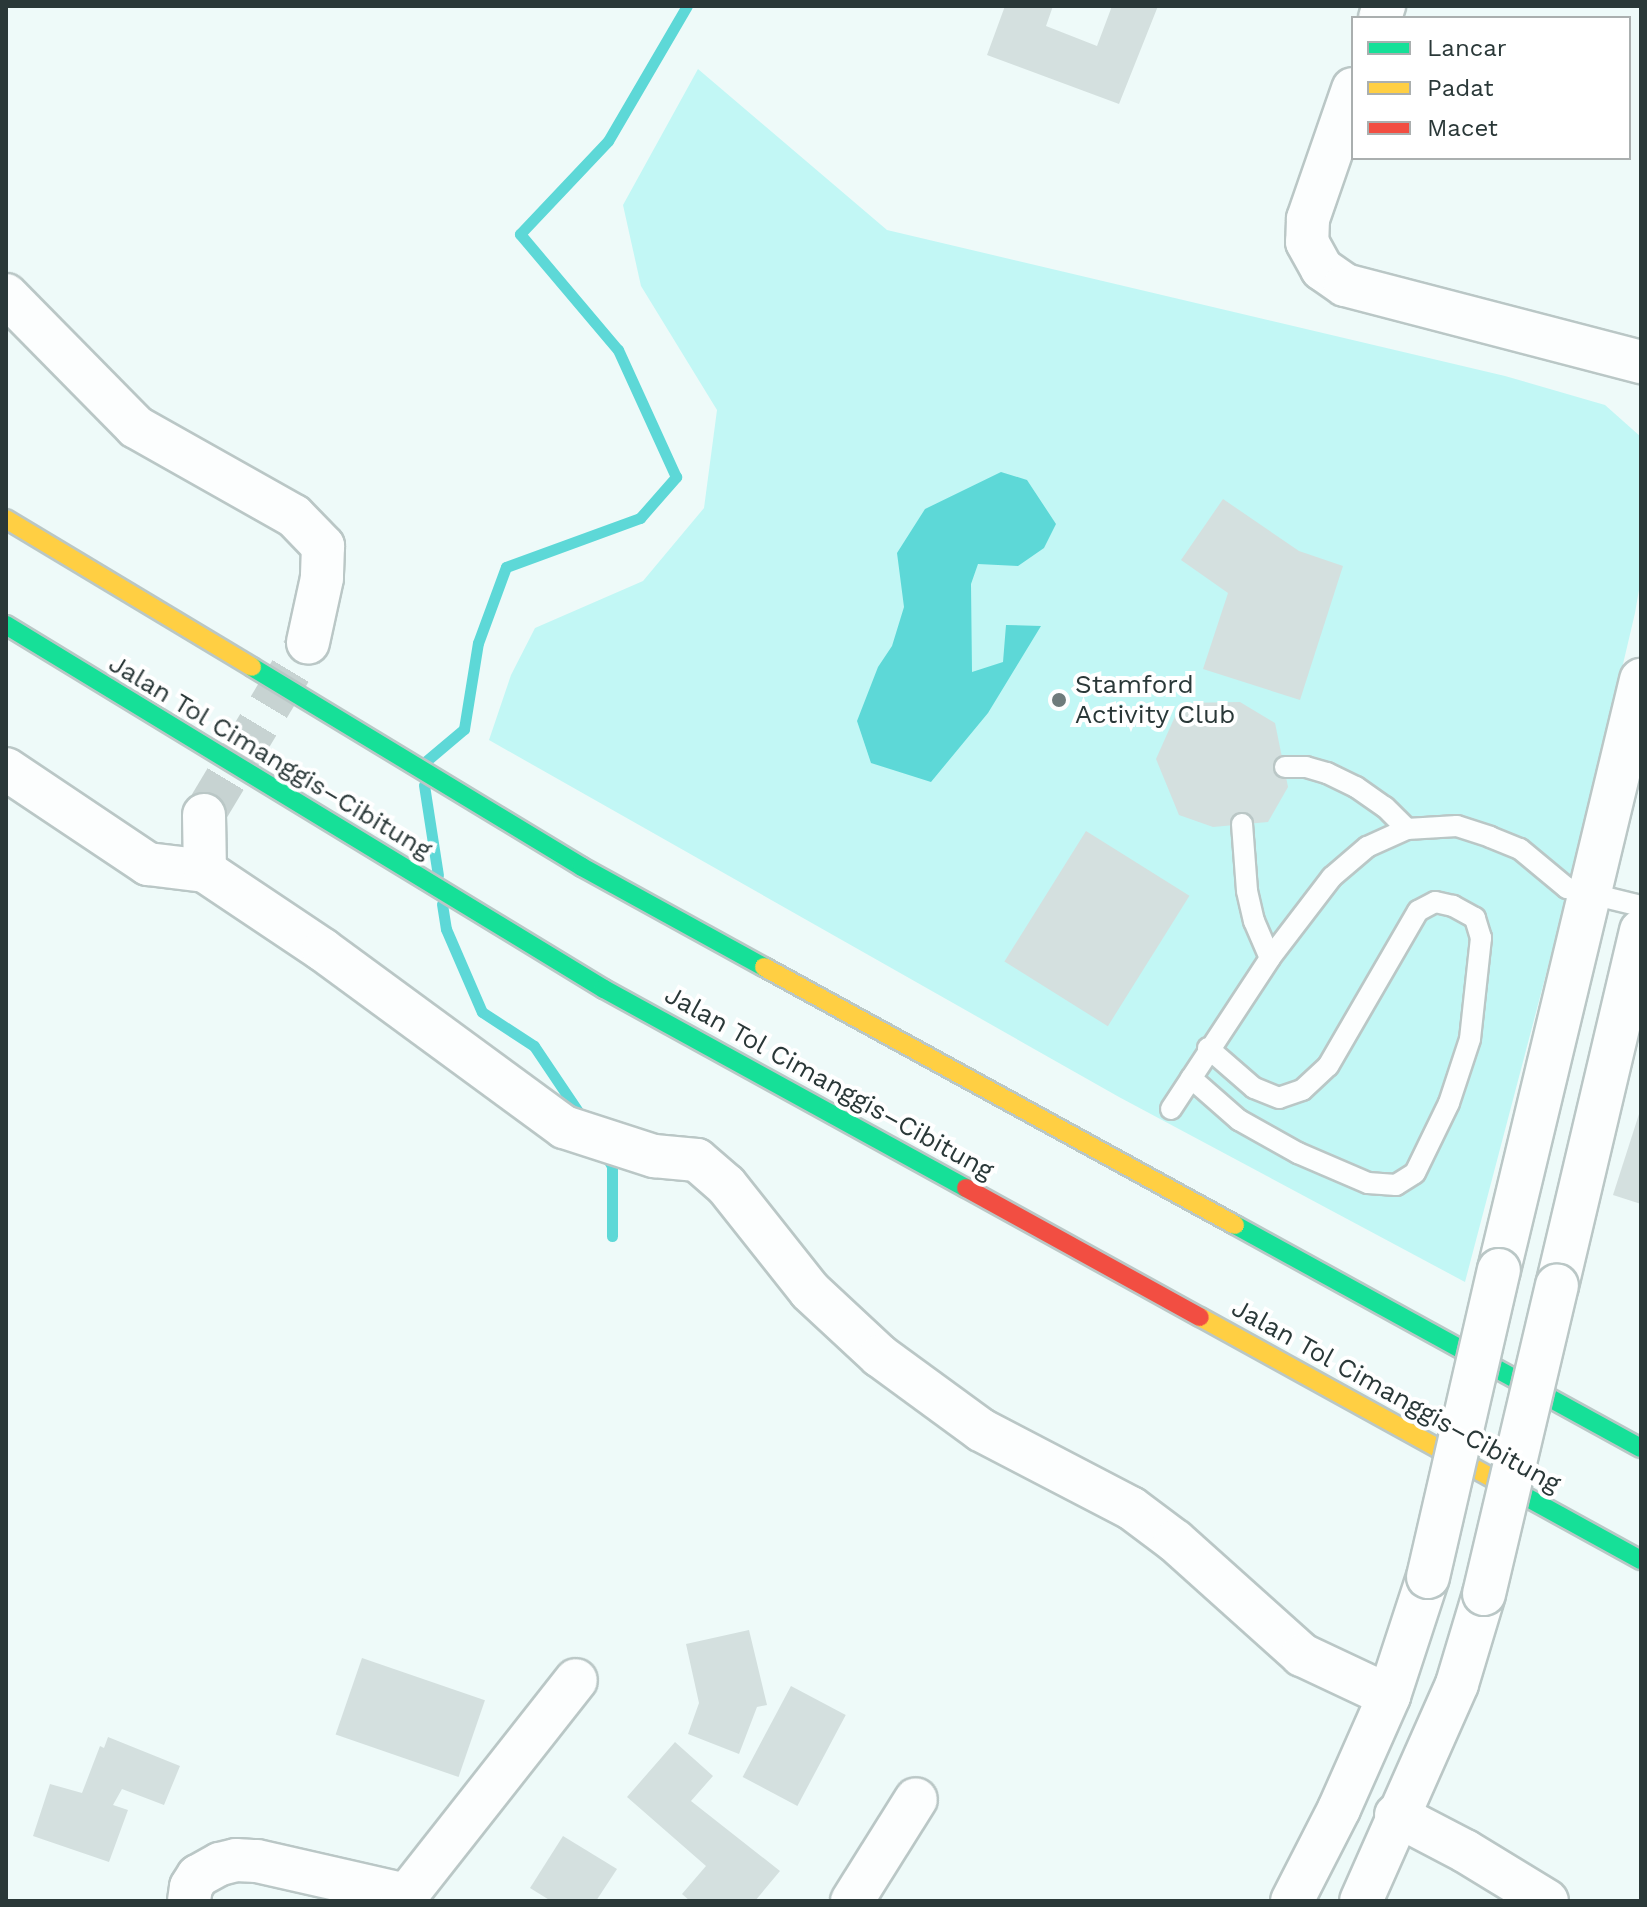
<!DOCTYPE html>
<html>
<head>
<meta charset="utf-8">
<style>
  body { margin:0 }
  #map { position:relative; width:1647px; height:1907px; overflow:hidden; background:#eefaf9; font-family:"Work Sans",sans-serif }
  div>[style] { position:absolute }
  .green>* { inset:0; background:#c2f7f5 }
  .water>* { inset:0; background:#5dd8d7 }
  .stream>* { height:11px; margin:-5.5px; padding:0 5.5px; transform-origin:5.5px; border-radius:5.5px; background:#5dd8d7 }
  .building>* { inset:0; background:#d4e0df; transform-origin:0 0 }
  .street-tunnel>* { height:42px; margin-top:-21px; transform-origin:0; background:repeating-linear-gradient(90deg,#c7d3d2 0 42px,transparent 0 63px) }
  .roads { filter:drop-shadow(2px 0 #bac7c6) drop-shadow(-2px 0 #bac7c6) drop-shadow(0 2px #bac7c6) drop-shadow(0 -2px #bac7c6) }
  .lane>* { height:20px; margin:-10px; padding:0 10px; transform-origin:10px; border-radius:10px; background:#fcfefe }
  .street>* { height:42px; margin:-21px; padding:0 21px; transform-origin:21px; border-radius:21px; background:#fcfefe }
  .fast>* { height:18px; margin:-9px; padding:0 9px; transform-origin:9px; border-radius:9px; background:#16e098 }
  .slow>* { height:18px; margin:-9px; padding:0 9px; transform-origin:9px; border-radius:9px; background:#ffcf43 }
  .jam>* { height:18px; margin:-9px; padding:0 9px; transform-origin:9px; border-radius:9px; background:#f24e42 }
  .bridges { filter:drop-shadow(2px 0 #bac7c6) drop-shadow(-2px 0 #bac7c6) drop-shadow(0 2px #bac7c6) drop-shadow(0 -2px #bac7c6) }
  .street-bridge>* { height:42px; margin:-21px; padding:0 21px; transform-origin:21px; border-radius:21px; background:#fcfefe }
  .dots>* { width:22px; height:22px; translate:-50% -50%; box-sizing:border-box; border:4px solid #fff; border-radius:50% }
  span { translate:-50% -50%; white-space:nowrap; text-align:center; line-height:1.15; -webkit-text-stroke:8px #fff; paint-order:stroke }
  .poi-label { font-size:26px; color:#2a3838 }
  .left { translate:0 -50%; text-align:left }
  .street-label { font-size:26px; color:#2a3838 }
  .frame { position:absolute; inset:0; border:8px solid #2a3838; pointer-events:none }
  .legend { position:absolute; left:1351px; top:16px; width:280px; height:144px; box-sizing:border-box; background:#fff; border:2px solid #aaafaf; margin:0; padding:10px 14px; list-style:none; font-size:24px; color:#2a3838 }
  .legend li { display:flex; align-items:center; gap:16px; height:40px }
  .legend b { width:40px; border:2px solid #aaafaf }
</style>
</head>
<body>
<div id="map">
  <div class="green">
    <i style="clip-path:polygon(698px 69px,887px 230px,1505px 376px,1605px 405px,1641px 437px,1641px 578px,1635px 613px,1585px 826px,1465px 1282px,1119px 1097px,489px 740px,511px 675px,535px 628px,643px 581px,704px 508px,717px 410px,641px 286px,623px 205px)"></i>
  </div>
  <div class="water">
    <i style="clip-path:polygon(1001px 472px,1027px 480px,1056px 524px,1044px 548px,1018px 566px,978px 564px,971px 584px,972px 672px,1003px 662px,1006px 625px,1041px 626px,988px 713px,931px 782px,871px 763px,857px 721px,878px 667px,892px 646px,904px 607px,897px 553px,925px 509px)"></i>
  </div>
  <div class="stream">
    <i style="left:425px;top:762px;width:51px;rotate:-40.2deg"></i>
    <i style="left:464px;top:729px;width:87px;rotate:-80.8deg"></i>
    <i style="left:478px;top:643px;width:81px;rotate:-69.8deg"></i>
    <i style="left:506px;top:567px;width:143px;rotate:-20.1deg"></i>
    <i style="left:640px;top:518px;width:55px;rotate:-48.7deg"></i>
    <i style="left:676px;top:477px;width:140px;rotate:-114.5deg"></i>
    <i style="left:618px;top:350px;width:152px;rotate:-130.2deg"></i>
    <i style="left:520px;top:234px;width:128px;rotate:-46.6deg"></i>
    <i style="left:608px;top:141px;width:156px;rotate:-59.7deg"></i>
    <i style="left:424px;top:785px;width:91px;rotate:81.2deg"></i>
    <i style="left:442px;top:904px;width:25px;rotate:81deg"></i>
    <i style="left:446px;top:929px;width:90px;rotate:66.6deg"></i>
    <i style="left:482px;top:1012px;width:62px;rotate:33.2deg"></i>
    <i style="left:534px;top:1046px;width:88px;rotate:56.1deg"></i>
    <i style="left:603px;top:1151px;width:17px;rotate:59deg"></i>
    <i style="left:612px;top:1166px;width:70px;rotate:90deg"></i>
  </div>
  <div class="building">
    <i style="clip-path:polygon(1005px 6px,1053px 6px,1046px 26px,1097px 46px,1112px 6px,1158px 6px,1119px 104px,987px 55px)"></i>
    <i style="clip-path:polygon(1223px 499px,1299px 551px,1343px 566px,1300px 700px,1203px 669px,1228px 593px,1181px 560px)"></i>
    <i style="clip-path:polygon(1240px 702px,1275px 723px,1288px 787px,1268px 822px,1213px 827px,1179px 815px,1156px 759px,1181px 703px)"></i>
    <i style="left:1086px;top:831px;width:122px;height:154px;rotate:32deg"></i>
    <i style="clip-path:polygon(1640px 1111px,1641px 1111px,1641px 1204px,1613px 1195px)"></i>
    <i style="clip-path:polygon(749px 1630px,767px 1705px,757px 1707px,739px 1754px,688px 1734px,699px 1703px,686px 1644px)"></i>
    <i style="left:362px;top:1658px;width:130px;height:81px;rotate:19deg"></i>
    <i style="left:791px;top:1686px;width:62px;height:103px;rotate:28deg"></i>
    <i style="clip-path:polygon(108px 1737px,180px 1766px,164px 1805px,122px 1789px,113px 1805px,128px 1810px,109px 1862px,33px 1836px,50px 1784px,82px 1793px,100px 1746px,104px 1748px)"></i>
    <i style="clip-path:polygon(675px 1742px,713px 1776px,691px 1801px,780px 1871px,755px 1901px,690px 1901px,682px 1894px,706px 1866px,627px 1797px)"></i>
    <i style="clip-path:polygon(563px 1836px,617px 1869px,596px 1901px,551px 1901px,530px 1888px)"></i>
  </div>
  <div class="street-tunnel">
    <i style="left:204px;top:815px;width:202px;rotate:-59deg"></i>
  </div>
  <div class="roads">
    <div class="lane">
      <i style="left:1285px;top:767px;width:21px"></i>
      <i style="left:1306px;top:767px;width:22px;rotate:16deg"></i>
      <i style="left:1327px;top:773px;width:32px;rotate:26deg"></i>
      <i style="left:1356px;top:787px;width:35px;rotate:35deg"></i>
      <i style="left:1385px;top:807px;width:31px;rotate:45deg"></i>
      <i style="left:1242px;top:824px;width:67px;rotate:85.7deg"></i>
      <i style="left:1247px;top:891px;width:31px;rotate:77deg"></i>
      <i style="left:1254px;top:921px;width:40px;rotate:66.6deg"></i>
      <i style="left:1191px;top:1078px;width:64px;rotate:41.2deg"></i>
      <i style="left:1239px;top:1120px;width:68px;rotate:29.2deg"></i>
      <i style="left:1298px;top:1153px;width:76px;rotate:23.2deg"></i>
      <i style="left:1368px;top:1183px;width:28px;rotate:4deg"></i>
      <i style="left:1396px;top:1185px;width:22px;rotate:-32deg"></i>
      <i style="left:1415px;top:1173px;width:78px;rotate:-64.1deg"></i>
      <i style="left:1449px;top:1103px;width:67px;rotate:-71.8deg"></i>
      <i style="left:1470px;top:1039px;width:102px;rotate:-83.8deg"></i>
      <i style="left:1481px;top:938px;width:21px;rotate:-107deg"></i>
      <i style="left:1475px;top:918px;width:25px;rotate:-151deg"></i>
      <i style="left:1453px;top:906px;width:18px;rotate:-167deg"></i>
      <i style="left:1435px;top:902px;width:19px;rotate:152deg"></i>
      <i style="left:1418px;top:911px;width:179px;rotate:120.1deg"></i>
      <i style="left:1328px;top:1066px;width:35px;rotate:137deg"></i>
      <i style="left:1302px;top:1090px;width:24px;rotate:161deg"></i>
      <i style="left:1279px;top:1098px;width:27px;rotate:-158deg"></i>
      <i style="left:1254px;top:1088px;width:61px;rotate:-139deg"></i>
      <i style="left:1171px;top:1109px;width:181px;rotate:-56.7deg"></i>
      <i style="left:1270px;top:958px;width:102px;rotate:-52.6deg"></i>
      <i style="left:1332px;top:877px;width:46px;rotate:-40.6deg"></i>
      <i style="left:1367px;top:847px;width:44px;rotate:-24.2deg"></i>
      <i style="left:1407px;top:829px;width:50px;rotate:-3.4deg"></i>
      <i style="left:1457px;top:826px;width:35px;rotate:18deg"></i>
      <i style="left:1490px;top:837px;width:32px;rotate:22deg"></i>
      <i style="left:1520px;top:849px;width:61px;rotate:39.7deg"></i>
      <i style="left:1567px;top:888px;width:76px;rotate:13.7deg"></i>
    </div>
    <div class="street">
      <i style="left:1380px;top:18px;width:13px;rotate:-72deg"></i>
      <i style="left:1353px;top:89px;width:138px;rotate:109.1deg"></i>
      <i style="left:1308px;top:219px;width:23px;rotate:92deg"></i>
      <i style="left:1307px;top:242px;width:31px;rotate:61deg"></i>
      <i style="left:1322px;top:269px;width:28px;rotate:35deg"></i>
      <i style="left:1345px;top:285px;width:306px;rotate:14.6deg"></i>
      <i style="left:6px;top:295px;width:185px;rotate:45.4deg"></i>
      <i style="left:136px;top:427px;width:181px;rotate:29.4deg"></i>
      <i style="left:294px;top:516px;width:42px;rotate:46deg"></i>
      <i style="left:323px;top:546px;width:32px;rotate:92deg"></i>
      <i style="left:322px;top:578px;width:66px;rotate:102.3deg"></i>
      <i style="left:6px;top:769px;width:171px;rotate:33.8deg"></i>
      <i style="left:148px;top:864px;width:57px;rotate:7deg"></i>
      <i style="left:205px;top:871px;width:142px;rotate:33.8deg"></i>
      <i style="left:323px;top:950px;width:299px;rotate:36.3deg"></i>
      <i style="left:564px;top:1127px;width:95px;rotate:17.9deg"></i>
      <i style="left:654px;top:1156px;width:43px;rotate:5.3deg"></i>
      <i style="left:697px;top:1160px;width:38px;rotate:41deg"></i>
      <i style="left:726px;top:1185px;width:135px;rotate:51.6deg"></i>
      <i style="left:810px;top:1291px;width:96px;rotate:42.9deg"></i>
      <i style="left:880px;top:1356px;width:125px;rotate:36.2deg"></i>
      <i style="left:981px;top:1430px;width:169px;rotate:27.5deg"></i>
      <i style="left:1131px;top:1508px;width:55px;rotate:36.9deg"></i>
      <i style="left:1175px;top:1541px;width:171px;rotate:41.9deg"></i>
      <i style="left:1302px;top:1655px;width:96px;rotate:25.2deg"></i>
      <i style="left:204px;top:815px;width:56px;rotate:89deg"></i>
      <i style="left:1499px;top:1270px;width:607px;rotate:-76.47deg"></i>
      <i style="left:1557px;top:1286px;width:365px;rotate:-76.7deg"></i>
      <i style="left:1396px;top:1815px;width:78px;rotate:27.6deg"></i>
      <i style="left:1465px;top:1851px;width:96px;rotate:31.4deg"></i>
      <i style="left:189px;top:1901px;width:14px;rotate:-82deg"></i>
      <i style="left:191px;top:1887px;width:13px;rotate:-58deg"></i>
      <i style="left:198px;top:1876px;width:25px;rotate:-29deg"></i>
      <i style="left:220px;top:1864px;width:16px;rotate:-14deg"></i>
      <i style="left:236px;top:1860px;width:21px;rotate:3deg"></i>
      <i style="left:257px;top:1861px;width:154px;rotate:12.8deg"></i>
      <i style="left:402px;top:1901px;width:281px;rotate:-51.8deg"></i>
      <i style="left:852px;top:1901px;width:120px;rotate:-57.9deg"></i>
      <i style="left:1292px;top:1901px;width:103px;rotate:-62.9deg"></i>
      <i style="left:1339px;top:1809px;width:124px;rotate:-66.1deg"></i>
      <i style="left:1389px;top:1696px;width:125px;rotate:-71.9deg"></i>
      <i style="left:1361px;top:1901px;width:237px;rotate:-66.1deg"></i>
      <i style="left:1457px;top:1684px;width:94px;rotate:-73.3deg"></i>
    </div>
    <div class="fast">
      <i style="left:6px;top:625px;width:700px;rotate:31.33deg"></i>
      <i style="left:604px;top:989px;width:413px;rotate:28.8deg"></i>
      <i style="left:252px;top:667px;width:386px;rotate:31.2deg"></i>
      <i style="left:582px;top:867px;width:208px;rotate:28.8deg"></i>
      <i style="left:1235px;top:1225px;width:463px;rotate:28.8deg"></i>
      <i style="left:1508px;top:1487px;width:152px;rotate:28.8deg"></i>
    </div>
    <div class="slow">
      <i style="left:6px;top:519px;width:287px;rotate:31deg"></i>
      <i style="left:764px;top:967px;width:537px;rotate:28.71deg"></i>
      <i style="left:1200px;top:1317px;width:352px;rotate:28.9deg"></i>
    </div>
    <div class="jam">
      <i style="left:966px;top:1188px;width:267px;rotate:28.9deg"></i>
    </div>
  </div>
  <div class="bridges">
    <div class="street-bridge">
      <i style="left:1428px;top:1577px;width:315px;rotate:-77deg"></i>
      <i style="left:1484px;top:1594px;width:317px;rotate:-76.7deg"></i>
    </div>
  </div>
  <div class="dots">
    <i style="left:1059px;top:700px;background:#6f7c7c"></i>
  </div>
  <div class="poi-label">
    <span class="left" style="left:1075px;top:700px">Stamford<br>Activity Club</span>
  </div>
  <div class="street-label">
    <span style="left:270px;top:757px;rotate:31deg">Jalan Tol Cimanggis–Cibitung</span>
    <span style="left:829px;top:1083px;rotate:29deg">Jalan Tol Cimanggis–Cibitung</span>
    <span style="left:1396px;top:1396px;rotate:29deg">Jalan Tol Cimanggis–Cibitung</span>
  </div>
  <div class="frame"></div>
  <ul class="legend">
  <li><b style="height:10px;background:#16e098"></b>Lancar</li>
  <li><b style="height:10px;background:#ffcf43"></b>Padat</li>
  <li><b style="height:10px;background:#f24e42"></b>Macet</li>
  </ul>
</div>
</body>
</html>
